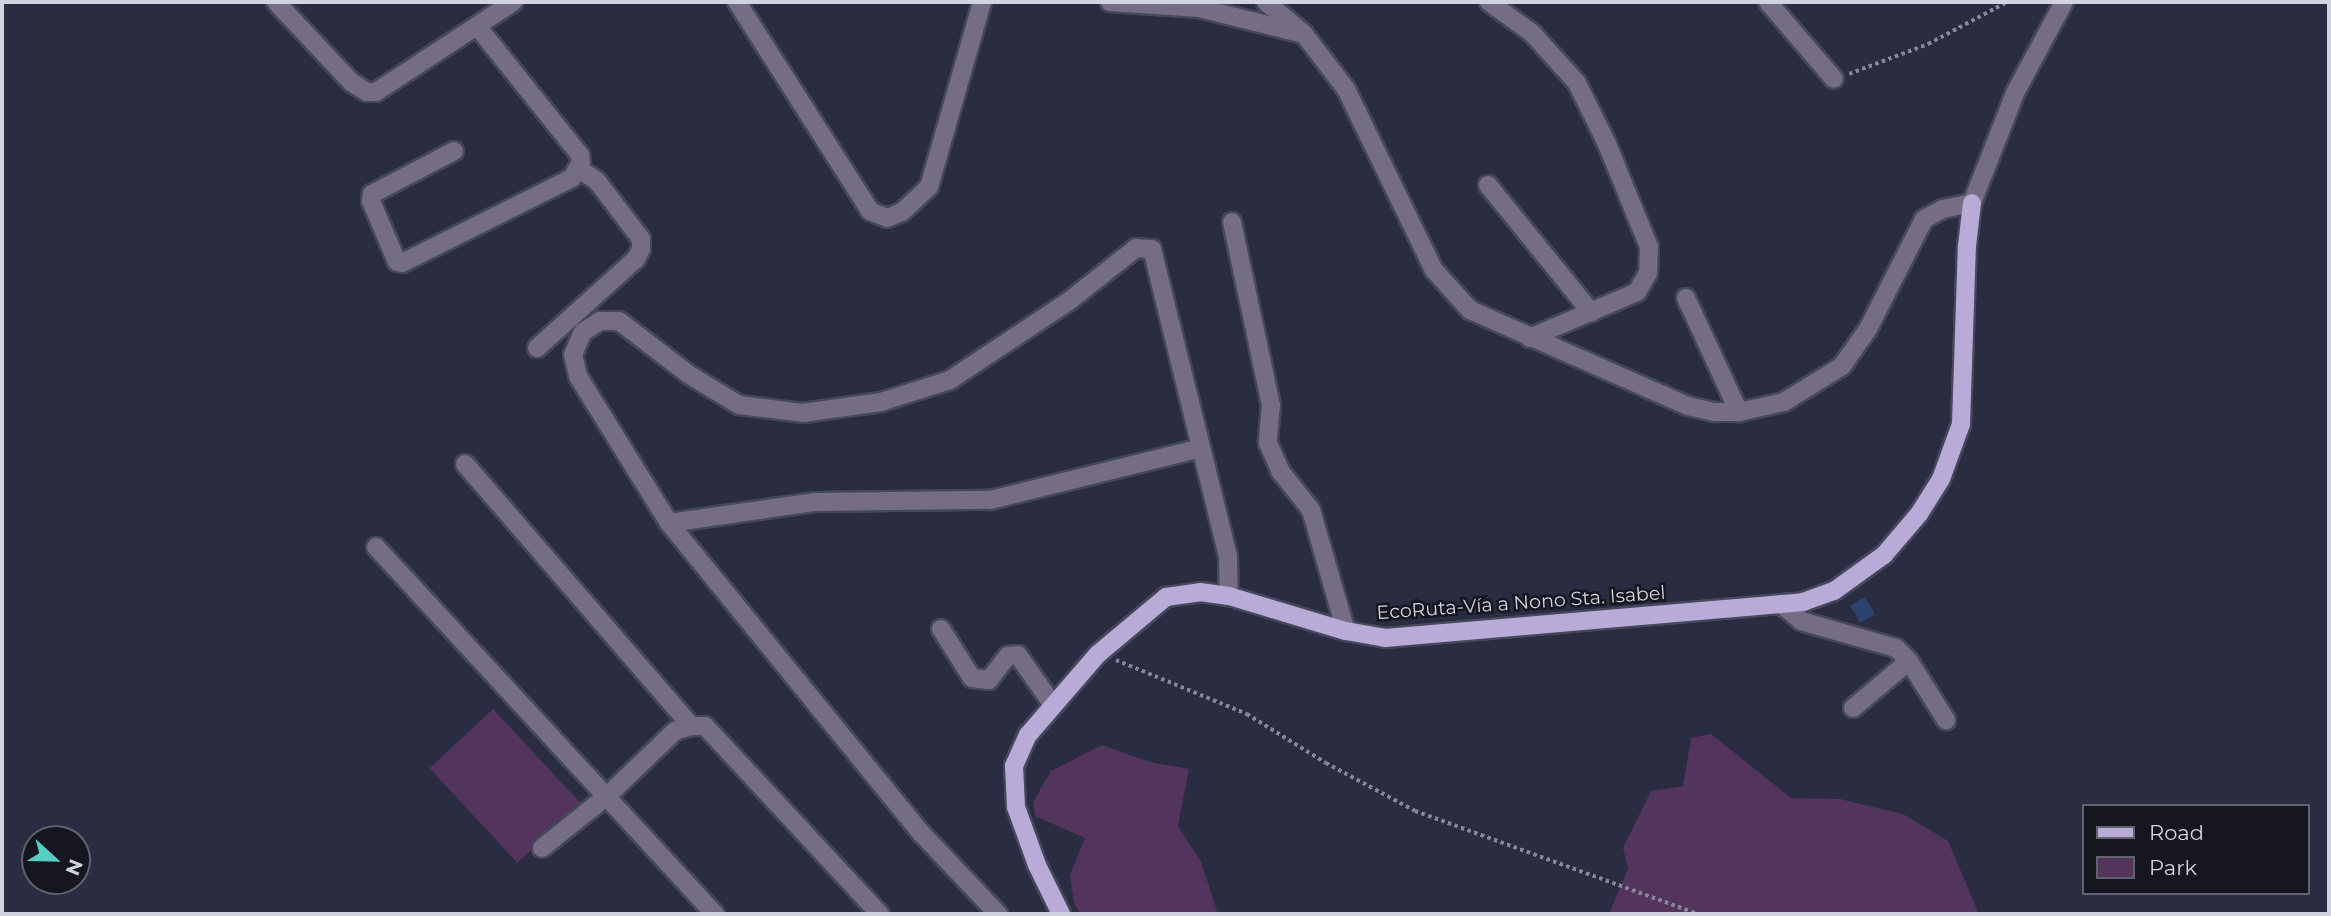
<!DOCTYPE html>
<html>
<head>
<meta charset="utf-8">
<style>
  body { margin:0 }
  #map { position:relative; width:2331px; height:916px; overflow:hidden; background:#2a2c42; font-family:Montserrat,sans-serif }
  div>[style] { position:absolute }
  .green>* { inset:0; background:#52345c; transform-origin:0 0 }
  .building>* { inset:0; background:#2c436d; transform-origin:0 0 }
  .path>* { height:3.5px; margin-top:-1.75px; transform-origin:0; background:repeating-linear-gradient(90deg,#868899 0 3.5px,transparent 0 7px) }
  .roads { filter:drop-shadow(2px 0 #45475b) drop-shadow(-2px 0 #45475b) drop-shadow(0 2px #45475b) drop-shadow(0 -2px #45475b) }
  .minor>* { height:18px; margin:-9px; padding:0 9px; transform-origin:9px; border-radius:9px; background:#746d83 }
  .major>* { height:18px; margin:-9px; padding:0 9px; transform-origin:9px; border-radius:9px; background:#b9abd8 }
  span { translate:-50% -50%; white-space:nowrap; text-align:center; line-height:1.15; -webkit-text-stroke:5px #15161f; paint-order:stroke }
  .street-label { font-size:19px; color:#d1d3e1 }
  .frame { position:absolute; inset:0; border:4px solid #d1d3e1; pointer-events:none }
  .legend { position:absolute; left:2082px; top:804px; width:228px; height:91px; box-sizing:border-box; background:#15161f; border:2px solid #60626d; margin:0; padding:9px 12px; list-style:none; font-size:21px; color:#d1d3e1 }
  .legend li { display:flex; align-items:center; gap:14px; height:35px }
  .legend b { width:35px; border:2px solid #60626d }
  .north { position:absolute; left:21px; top:825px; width:70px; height:70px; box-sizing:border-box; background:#15161f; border:2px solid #60626d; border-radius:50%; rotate:112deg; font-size:19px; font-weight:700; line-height:28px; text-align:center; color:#d1d3e1 }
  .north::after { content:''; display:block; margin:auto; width:24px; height:32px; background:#57cec1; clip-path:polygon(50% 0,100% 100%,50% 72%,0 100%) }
</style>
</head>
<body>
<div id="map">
  <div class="green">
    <i style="left:493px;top:709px;width:129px;height:87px;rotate:47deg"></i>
    <i style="clip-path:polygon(1711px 734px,1791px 798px,1840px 799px,1903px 814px,1948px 841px,1979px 914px,1609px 914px,1628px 868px,1623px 848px,1651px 791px,1683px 786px,1691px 738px)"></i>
    <i style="clip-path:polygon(1102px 745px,1150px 762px,1189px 769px,1178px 826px,1201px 862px,1218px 914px,1081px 914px,1074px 904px,1070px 875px,1085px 838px,1035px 816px,1033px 802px,1051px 771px)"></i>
  </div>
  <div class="building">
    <i style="left:1865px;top:597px;width:20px;height:17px;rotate:60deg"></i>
  </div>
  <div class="path">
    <i style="left:1849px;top:74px;width:85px;rotate:-20.8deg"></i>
    <i style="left:1928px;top:44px;width:89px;rotate:-28deg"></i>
    <i style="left:1116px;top:660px;width:142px;rotate:22.4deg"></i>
    <i style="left:1247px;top:714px;width:93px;rotate:31.8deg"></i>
    <i style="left:1326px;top:763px;width:101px;rotate:28.3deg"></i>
    <i style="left:1415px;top:811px;width:301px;rotate:20deg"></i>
  </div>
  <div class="roads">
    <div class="minor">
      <i style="left:276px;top:2px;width:110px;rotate:46.8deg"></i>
      <i style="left:351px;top:82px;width:19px;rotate:32deg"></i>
      <i style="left:367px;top:92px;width:9px"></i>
      <i style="left:376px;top:92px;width:164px;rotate:-33.3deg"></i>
      <i style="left:737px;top:2px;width:248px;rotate:57.5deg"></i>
      <i style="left:870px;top:211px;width:18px;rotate:22deg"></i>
      <i style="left:887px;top:218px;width:16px;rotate:-22deg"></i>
      <i style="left:902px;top:212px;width:37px;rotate:-43deg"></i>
      <i style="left:929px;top:187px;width:192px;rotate:-74deg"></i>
      <i style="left:1110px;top:2px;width:89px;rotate:3.9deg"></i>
      <i style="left:1199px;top:8px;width:104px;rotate:13.9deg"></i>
      <i style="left:1266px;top:2px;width:50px;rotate:40.1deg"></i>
      <i style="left:1304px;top:34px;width:69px;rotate:52.6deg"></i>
      <i style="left:1346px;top:89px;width:201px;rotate:64.1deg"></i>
      <i style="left:1434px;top:270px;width:54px;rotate:48deg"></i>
      <i style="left:1470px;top:310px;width:238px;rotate:23.8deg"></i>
      <i style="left:1688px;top:406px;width:28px;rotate:13deg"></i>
      <i style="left:1715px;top:412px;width:24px"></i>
      <i style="left:1739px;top:412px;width:46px;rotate:-12.5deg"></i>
      <i style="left:1784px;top:402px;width:68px;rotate:-31.8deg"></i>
      <i style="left:1842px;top:366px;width:45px;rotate:-54.9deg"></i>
      <i style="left:1868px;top:329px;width:123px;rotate:-63deg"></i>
      <i style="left:1924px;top:219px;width:21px;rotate:-28deg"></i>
      <i style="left:1943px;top:209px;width:30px;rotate:-12deg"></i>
      <i style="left:1972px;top:203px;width:118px;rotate:-68.6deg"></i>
      <i style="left:2015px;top:93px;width:103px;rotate:-61.7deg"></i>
      <i style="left:1489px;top:2px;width:53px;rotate:35.8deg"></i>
      <i style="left:1532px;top:33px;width:67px;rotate:48deg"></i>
      <i style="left:1577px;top:83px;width:68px;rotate:63.8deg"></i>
      <i style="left:1607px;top:144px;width:111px;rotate:67.8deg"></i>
      <i style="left:1649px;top:247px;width:26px;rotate:92deg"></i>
      <i style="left:1648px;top:273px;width:22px;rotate:120deg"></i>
      <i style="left:1637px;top:292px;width:117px;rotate:156.9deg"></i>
      <i style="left:1768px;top:2px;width:101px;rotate:49.4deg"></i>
      <i style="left:454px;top:151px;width:93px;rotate:152.3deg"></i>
      <i style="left:372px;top:194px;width:7px;rotate:98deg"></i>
      <i style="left:371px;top:201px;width:66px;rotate:66.9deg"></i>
      <i style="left:397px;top:262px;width:5px;rotate:11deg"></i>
      <i style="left:402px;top:263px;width:190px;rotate:-26.6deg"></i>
      <i style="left:572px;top:178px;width:18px;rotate:-61deg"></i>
      <i style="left:581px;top:162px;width:7px;rotate:-98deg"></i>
      <i style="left:580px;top:155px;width:165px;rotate:-128.6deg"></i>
      <i style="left:1488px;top:185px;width:164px;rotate:51deg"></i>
      <i style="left:1232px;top:222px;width:187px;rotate:78deg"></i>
      <i style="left:1271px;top:405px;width:38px;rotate:95deg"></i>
      <i style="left:1268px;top:443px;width:32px;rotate:66deg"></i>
      <i style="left:1281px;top:472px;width:48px;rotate:51.7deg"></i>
      <i style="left:1311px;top:510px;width:126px;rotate:73.9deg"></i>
      <i style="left:1686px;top:298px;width:126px;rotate:65.1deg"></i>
      <i style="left:537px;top:348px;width:133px;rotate:-42deg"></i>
      <i style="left:636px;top:259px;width:11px;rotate:-63deg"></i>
      <i style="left:641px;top:249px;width:10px;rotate:-90deg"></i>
      <i style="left:641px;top:239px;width:73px;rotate:-127.2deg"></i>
      <i style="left:597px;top:181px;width:22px;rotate:-146deg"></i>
      <i style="left:465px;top:464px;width:346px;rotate:49.2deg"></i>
      <i style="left:669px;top:523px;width:148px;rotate:-8.2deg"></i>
      <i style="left:815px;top:502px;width:175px;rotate:-0.7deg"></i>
      <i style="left:990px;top:500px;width:217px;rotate:-13.8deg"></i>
      <i style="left:376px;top:547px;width:500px;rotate:47.3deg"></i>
      <i style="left:1781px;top:604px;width:26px;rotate:40deg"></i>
      <i style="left:1801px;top:621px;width:99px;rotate:15.9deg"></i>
      <i style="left:1896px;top:648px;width:18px;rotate:45deg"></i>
      <i style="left:1909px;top:661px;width:70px;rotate:57.9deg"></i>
      <i style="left:941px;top:629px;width:58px;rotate:57.7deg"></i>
      <i style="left:972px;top:678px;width:17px;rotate:7deg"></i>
      <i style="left:989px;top:680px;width:31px;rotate:-52deg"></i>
      <i style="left:1008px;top:656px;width:10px;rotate:-6deg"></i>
      <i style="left:1018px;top:655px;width:61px;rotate:55deg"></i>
      <i style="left:1853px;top:708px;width:73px;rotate:-40deg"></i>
      <i style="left:542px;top:848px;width:83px;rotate:-38.7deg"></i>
      <i style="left:607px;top:796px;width:94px;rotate:-43.7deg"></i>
      <i style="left:675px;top:731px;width:17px;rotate:-17deg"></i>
      <i style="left:691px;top:726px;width:14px"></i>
      <i style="left:705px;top:726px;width:257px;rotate:47.1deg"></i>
      <i style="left:998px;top:914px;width:112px;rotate:-133.5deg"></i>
      <i style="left:921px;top:833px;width:400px;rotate:-129.1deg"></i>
      <i style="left:669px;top:523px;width:173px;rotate:-121.8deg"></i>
      <i style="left:578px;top:376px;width:22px;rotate:-103deg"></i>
      <i style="left:573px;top:355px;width:25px;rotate:-67deg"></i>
      <i style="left:583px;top:332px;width:20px;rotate:-33deg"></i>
      <i style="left:600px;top:321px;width:19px"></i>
      <i style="left:619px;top:321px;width:87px;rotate:37.5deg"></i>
      <i style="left:688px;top:374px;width:60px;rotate:31.3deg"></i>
      <i style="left:739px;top:405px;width:64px;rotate:7.1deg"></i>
      <i style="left:803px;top:413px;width:79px;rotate:-8deg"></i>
      <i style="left:881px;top:402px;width:72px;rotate:-17.7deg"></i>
      <i style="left:950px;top:380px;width:143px;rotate:-33.6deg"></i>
      <i style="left:1069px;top:301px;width:85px;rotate:-38.3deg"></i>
      <i style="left:1136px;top:248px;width:16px;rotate:4deg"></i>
      <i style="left:1152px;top:249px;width:317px;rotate:76.1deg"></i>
      <i style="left:1228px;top:557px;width:39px;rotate:89deg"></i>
    </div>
    <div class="major">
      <i style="left:1061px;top:914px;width:55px;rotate:-116.1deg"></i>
      <i style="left:1037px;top:865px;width:62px;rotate:-109.9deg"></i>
      <i style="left:1016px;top:807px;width:41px;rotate:-92.8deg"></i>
      <i style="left:1014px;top:766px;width:34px;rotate:-66deg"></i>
      <i style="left:1028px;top:735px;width:107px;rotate:-49.2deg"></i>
      <i style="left:1098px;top:654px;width:89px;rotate:-40deg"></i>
      <i style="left:1166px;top:597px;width:34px;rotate:-8deg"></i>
      <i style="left:1200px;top:592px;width:29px;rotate:8deg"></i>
      <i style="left:1229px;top:596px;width:122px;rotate:16.7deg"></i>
      <i style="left:1346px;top:631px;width:40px;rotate:10deg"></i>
      <i style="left:1385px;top:638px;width:420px;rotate:-4.9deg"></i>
      <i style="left:1803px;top:602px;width:33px;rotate:-20deg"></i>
      <i style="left:1834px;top:591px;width:62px;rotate:-35.8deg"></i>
      <i style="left:1884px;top:555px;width:54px;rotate:-49.5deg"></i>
      <i style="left:1919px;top:514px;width:41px;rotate:-57.8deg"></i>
      <i style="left:1941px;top:479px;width:59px;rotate:-70deg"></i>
      <i style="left:1961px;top:424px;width:178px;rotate:-88.1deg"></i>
      <i style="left:1967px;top:246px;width:43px;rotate:-83.4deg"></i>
    </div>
  </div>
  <div class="street-label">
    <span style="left:1521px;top:603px;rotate:-4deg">EcoRuta-Vía a Nono Sta. Isabel</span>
  </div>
  <div class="frame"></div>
  <ul class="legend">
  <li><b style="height:9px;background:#b9abd8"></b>Road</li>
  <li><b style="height:19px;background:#52345c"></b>Park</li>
  </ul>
  <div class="north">N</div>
</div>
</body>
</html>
